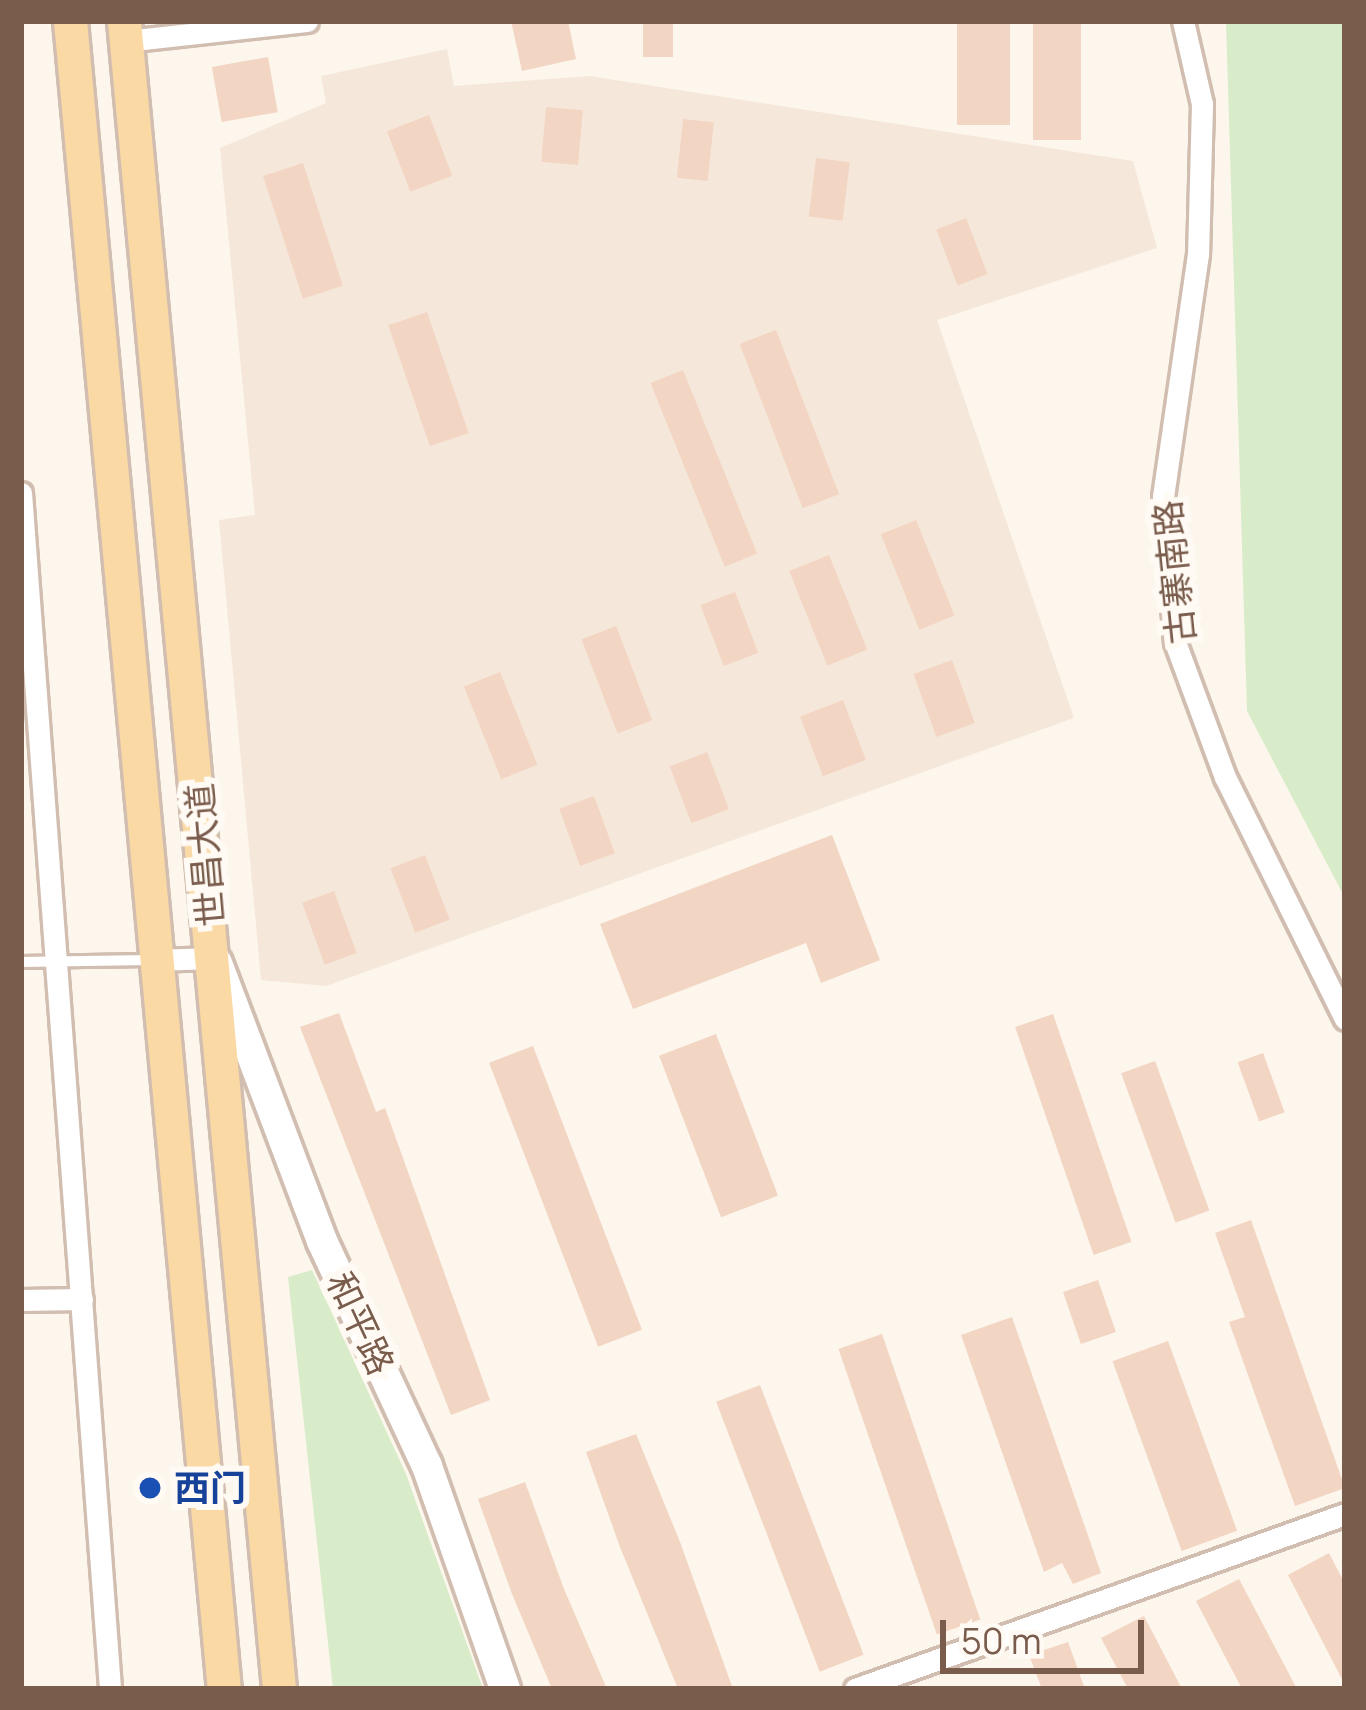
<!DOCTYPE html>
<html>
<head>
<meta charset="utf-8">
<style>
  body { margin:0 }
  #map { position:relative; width:1366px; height:1710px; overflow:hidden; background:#fdf6ec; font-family:Manrope,"Noto Sans SC",sans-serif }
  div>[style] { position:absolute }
  .residential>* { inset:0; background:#f5e8da }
  .green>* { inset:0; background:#d8ecc9 }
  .building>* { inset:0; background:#f3d5c3; transform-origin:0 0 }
  .roads { filter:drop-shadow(3px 0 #d1beb0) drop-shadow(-3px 0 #d1beb0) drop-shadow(0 3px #d1beb0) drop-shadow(0 -3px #d1beb0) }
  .lane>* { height:10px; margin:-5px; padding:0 5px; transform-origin:5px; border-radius:5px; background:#fff }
  .street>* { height:21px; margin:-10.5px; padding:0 10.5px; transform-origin:10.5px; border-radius:10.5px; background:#fff }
  .secondary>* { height:30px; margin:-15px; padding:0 15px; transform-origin:15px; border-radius:15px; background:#fff }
  .primary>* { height:33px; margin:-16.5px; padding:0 16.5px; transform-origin:16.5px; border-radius:16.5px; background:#fbd9a5 }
  .dots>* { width:33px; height:33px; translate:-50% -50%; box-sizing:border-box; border:6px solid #fffaf3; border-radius:50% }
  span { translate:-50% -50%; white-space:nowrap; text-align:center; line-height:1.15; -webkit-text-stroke:12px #fffaf3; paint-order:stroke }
  .street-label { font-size:36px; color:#7a5c4d }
  .transit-label { font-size:36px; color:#164399; font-weight:700 }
  .left { translate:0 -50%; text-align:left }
  .frame { position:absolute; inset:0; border:24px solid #7a5c4d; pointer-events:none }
  .scale { position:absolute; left:940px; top:1620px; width:204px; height:54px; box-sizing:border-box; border:6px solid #7a5c4d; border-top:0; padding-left:15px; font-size:36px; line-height:42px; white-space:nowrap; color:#7a5c4d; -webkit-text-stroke:9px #fffaf3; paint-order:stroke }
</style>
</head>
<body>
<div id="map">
  <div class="residential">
    <i style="clip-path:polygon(447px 49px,454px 86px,589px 76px,1133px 161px,1157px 248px,937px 320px,1074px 718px,326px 986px,261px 980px,219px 520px,255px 515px,220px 148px,326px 103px,321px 76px)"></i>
  </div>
  <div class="green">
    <i style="clip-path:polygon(1226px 21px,1345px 21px,1345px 898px,1247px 711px)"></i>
    <i style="clip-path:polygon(312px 1270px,406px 1474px,483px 1689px,333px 1689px,288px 1277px)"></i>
  </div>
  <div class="building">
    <i style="clip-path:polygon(511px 21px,568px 21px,576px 59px,522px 71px)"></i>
    <i style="left:643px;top:21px;width:30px;height:36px"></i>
    <i style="left:957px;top:21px;width:53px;height:104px"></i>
    <i style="left:1033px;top:21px;width:48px;height:119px"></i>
    <i style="left:268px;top:57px;width:56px;height:57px;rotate:80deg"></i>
    <i style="left:546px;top:107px;width:37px;height:55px;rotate:5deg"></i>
    <i style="left:429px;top:115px;width:65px;height:45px;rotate:69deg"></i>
    <i style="left:683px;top:119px;width:31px;height:59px;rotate:6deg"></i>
    <i style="left:816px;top:158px;width:34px;height:59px;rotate:7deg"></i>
    <i style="left:303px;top:163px;width:129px;height:42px;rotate:72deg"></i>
    <i style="left:966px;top:218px;width:60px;height:32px;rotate:69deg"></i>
    <i style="left:427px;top:312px;width:128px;height:41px;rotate:71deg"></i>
    <i style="left:776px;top:330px;width:176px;height:39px;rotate:69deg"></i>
    <i style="left:683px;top:370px;width:198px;height:35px;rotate:68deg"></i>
    <i style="left:916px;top:520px;width:103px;height:38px;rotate:68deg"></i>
    <i style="left:829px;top:555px;width:102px;height:43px;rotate:68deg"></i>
    <i style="left:735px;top:592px;width:65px;height:37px;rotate:69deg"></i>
    <i style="left:616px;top:626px;width:101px;height:37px;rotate:69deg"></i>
    <i style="left:952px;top:660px;width:67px;height:41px;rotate:70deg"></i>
    <i style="left:500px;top:672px;width:100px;height:39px;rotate:68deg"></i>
    <i style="left:843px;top:700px;width:64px;height:46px;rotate:69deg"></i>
    <i style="left:707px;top:752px;width:61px;height:40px;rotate:69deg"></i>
    <i style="left:594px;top:796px;width:61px;height:37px;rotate:70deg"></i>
    <i style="clip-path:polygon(832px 835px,880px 960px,821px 983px,806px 943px,633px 1009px,600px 924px)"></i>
    <i style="left:425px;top:855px;width:69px;height:37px;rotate:69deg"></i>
    <i style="left:334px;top:891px;width:66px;height:34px;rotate:70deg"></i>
    <i style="clip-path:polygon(339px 1013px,376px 1112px,385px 1108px,490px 1400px,451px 1415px,300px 1027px)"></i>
    <i style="left:1053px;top:1014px;width:241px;height:40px;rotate:71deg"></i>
    <i style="left:716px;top:1034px;width:173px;height:61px;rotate:69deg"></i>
    <i style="left:533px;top:1046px;width:304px;height:47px;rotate:69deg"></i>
    <i style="left:1263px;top:1053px;width:63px;height:27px;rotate:70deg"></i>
    <i style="left:1155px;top:1061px;width:159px;height:36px;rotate:70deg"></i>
    <i style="clip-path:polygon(1251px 1220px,1345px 1488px,1295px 1506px,1229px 1322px,1245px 1317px,1215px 1233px)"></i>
    <i style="left:1098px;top:1280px;width:55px;height:37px;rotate:71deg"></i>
    <i style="clip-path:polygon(1012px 1317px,1101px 1573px,1073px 1584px,1062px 1563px,1044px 1572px,961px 1335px)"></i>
    <i style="left:882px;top:1334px;width:302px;height:46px;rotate:71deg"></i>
    <i style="left:1168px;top:1341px;width:202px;height:59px;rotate:70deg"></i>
    <i style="left:760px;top:1385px;width:289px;height:47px;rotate:69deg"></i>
    <i style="clip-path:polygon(636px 1434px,680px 1542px,733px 1689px,678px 1689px,620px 1547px,586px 1452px)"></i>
    <i style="clip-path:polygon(525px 1482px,564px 1589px,607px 1689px,552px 1689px,512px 1594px,478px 1499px)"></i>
    <i style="clip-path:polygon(1329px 1553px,1345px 1584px,1345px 1685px,1288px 1575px)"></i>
    <i style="clip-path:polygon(1239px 1579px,1297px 1689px,1242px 1689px,1196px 1601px)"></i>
    <i style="clip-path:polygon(1144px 1616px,1182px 1689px,1128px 1689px,1101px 1638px)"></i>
    <i style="clip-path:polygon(1068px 1642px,1085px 1689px,1042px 1689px,1029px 1655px)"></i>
  </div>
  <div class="roads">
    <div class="lane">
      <i style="left:21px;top:962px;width:129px;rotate:-0.9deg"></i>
    </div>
    <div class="street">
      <i style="left:1183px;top:21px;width:85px;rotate:77.1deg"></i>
      <i style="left:1202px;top:104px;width:150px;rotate:91.5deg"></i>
      <i style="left:1198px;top:254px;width:246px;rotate:98.2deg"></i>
      <i style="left:1163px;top:497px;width:145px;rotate:85.3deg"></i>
      <i style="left:1175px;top:642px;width:144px;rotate:69.7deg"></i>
      <i style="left:1225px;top:777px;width:270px;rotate:63.6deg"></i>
      <i style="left:126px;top:41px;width:182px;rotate:-6.3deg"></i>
      <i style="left:21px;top:493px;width:1199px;rotate:85.74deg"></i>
      <i style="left:154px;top:960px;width:60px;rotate:-1.9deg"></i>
      <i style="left:21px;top:1300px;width:61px;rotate:-0.9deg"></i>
      <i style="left:855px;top:1689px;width:520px;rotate:-19.65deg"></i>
    </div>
    <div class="secondary">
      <i style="left:217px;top:963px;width:297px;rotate:69.3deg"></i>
      <i style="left:322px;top:1241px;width:248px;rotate:65deg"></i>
      <i style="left:427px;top:1466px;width:236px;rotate:70.7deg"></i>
    </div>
    <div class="primary">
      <i style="left:70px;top:21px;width:1675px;rotate:84.73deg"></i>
      <i style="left:124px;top:21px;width:1675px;rotate:84.69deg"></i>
    </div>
  </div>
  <div class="dots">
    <i style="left:150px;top:1488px;background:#1a4fb4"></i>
  </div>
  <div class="street-label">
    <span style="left:1174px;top:572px;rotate:-96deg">古寨南路</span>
    <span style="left:205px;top:855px;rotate:-95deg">世昌大道</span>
    <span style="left:361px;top:1323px;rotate:65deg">和平路</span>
  </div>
  <div class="transit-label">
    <span class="left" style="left:174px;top:1488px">西门</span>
  </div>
  <div class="frame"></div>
  <div class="scale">50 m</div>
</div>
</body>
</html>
